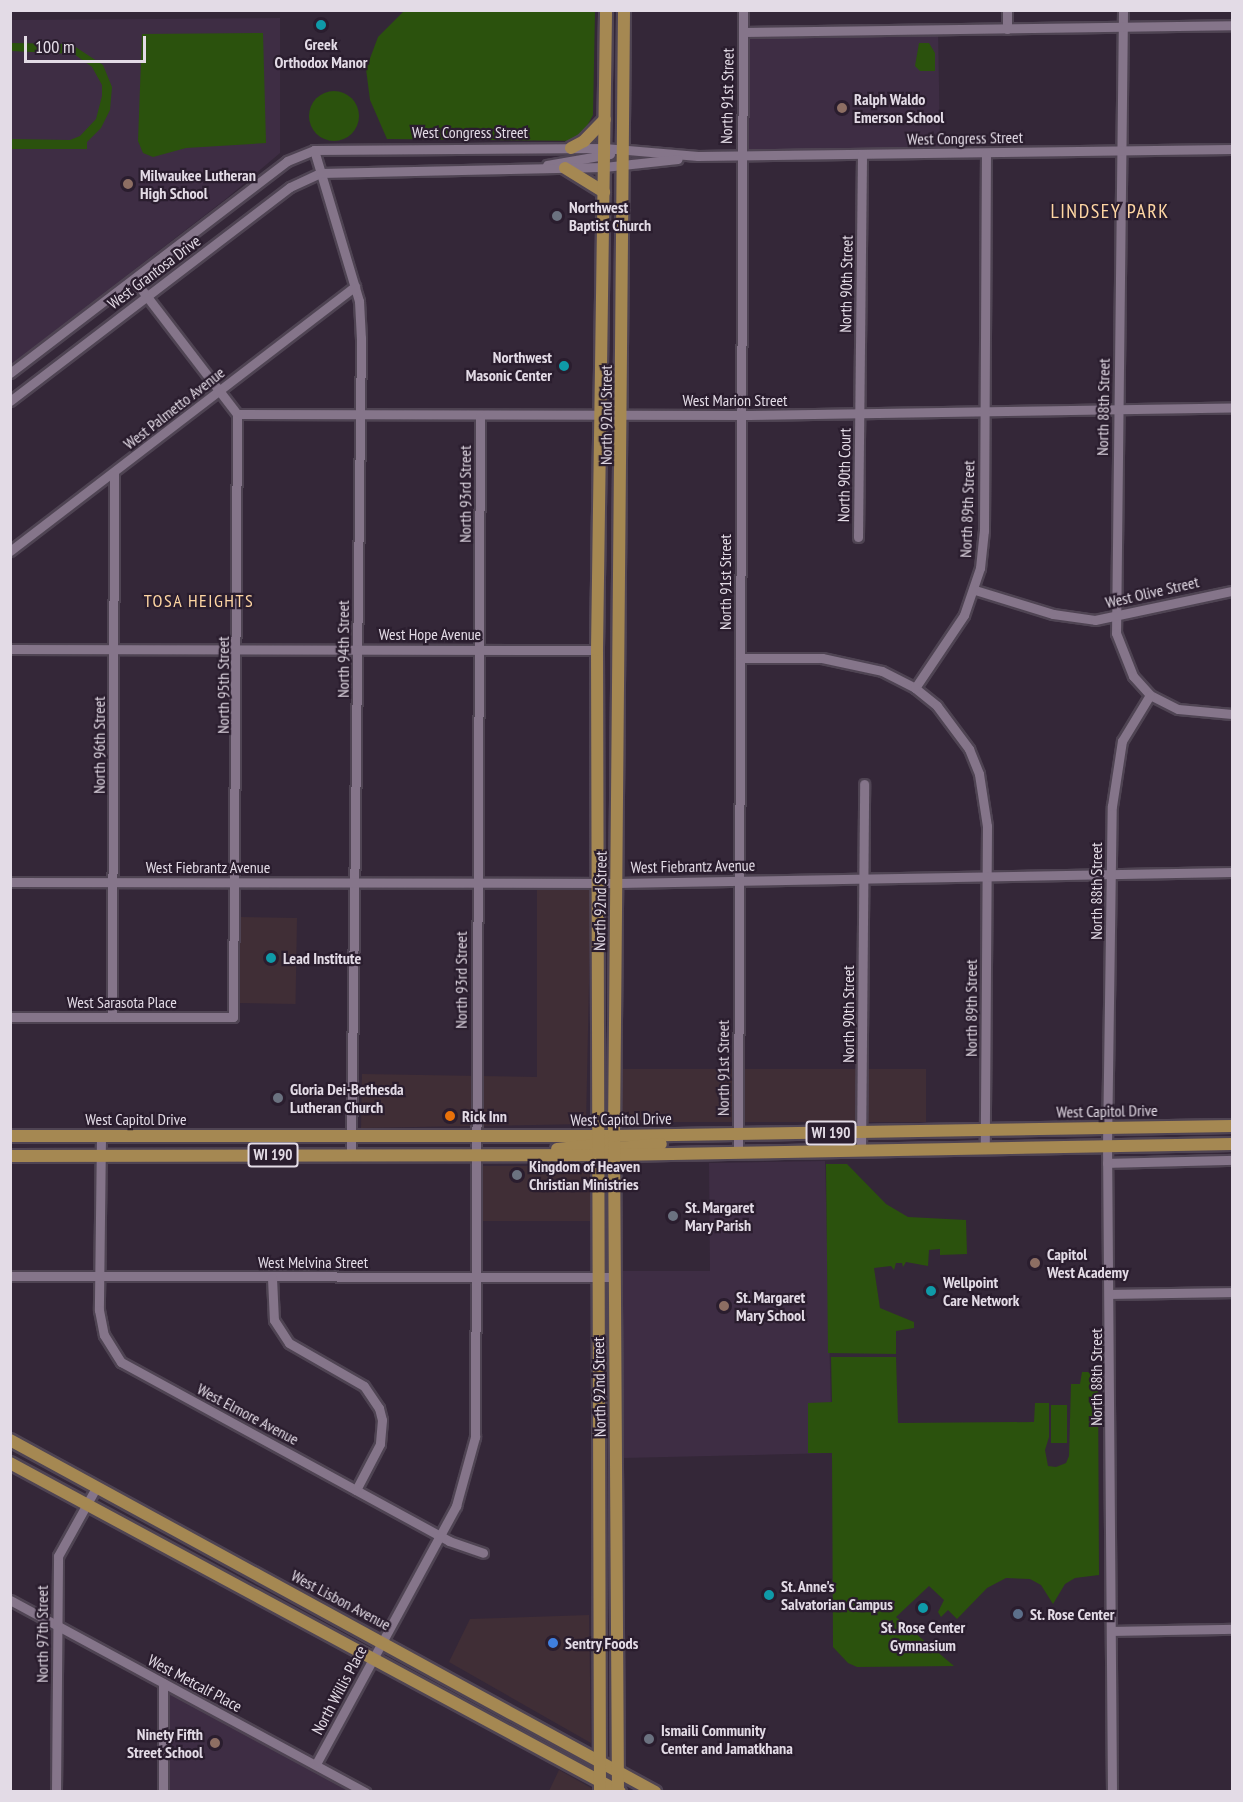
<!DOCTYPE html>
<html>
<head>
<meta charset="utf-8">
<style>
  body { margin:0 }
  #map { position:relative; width:1243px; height:1802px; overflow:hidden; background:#342738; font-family:"PT Sans Narrow",sans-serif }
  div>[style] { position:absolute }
  .commercial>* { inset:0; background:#402e36; transform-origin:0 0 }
  .built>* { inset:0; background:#3e2d44; transform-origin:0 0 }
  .green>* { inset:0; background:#2b520d; transform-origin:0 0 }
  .round { border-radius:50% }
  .roads { filter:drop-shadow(2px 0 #4f4453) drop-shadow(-2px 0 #4f4453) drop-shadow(0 2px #4f4453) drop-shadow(0 -2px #4f4453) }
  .minor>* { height:9px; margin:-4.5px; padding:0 4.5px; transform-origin:4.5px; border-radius:4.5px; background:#85758a }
  .major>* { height:12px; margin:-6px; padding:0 6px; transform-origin:6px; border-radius:6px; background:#a58852 }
  .dots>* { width:16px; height:16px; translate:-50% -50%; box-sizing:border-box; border:3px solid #2a1d2e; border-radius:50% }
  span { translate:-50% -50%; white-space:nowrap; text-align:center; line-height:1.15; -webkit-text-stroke:4.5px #2a1d2e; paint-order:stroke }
  .shield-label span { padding:2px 4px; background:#2a1d2e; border:2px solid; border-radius:4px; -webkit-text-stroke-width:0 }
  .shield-label { font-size:15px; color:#e3dbe6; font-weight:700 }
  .poi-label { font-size:16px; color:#e3dbe6; font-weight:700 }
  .left { translate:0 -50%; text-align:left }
  .right { translate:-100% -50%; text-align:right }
  .street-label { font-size:16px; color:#e3dbe6 }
  .neighbourhood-label { font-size:18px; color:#fed6a3; letter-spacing:1.5px }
  .quarter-label { font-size:20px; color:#fed6a3; letter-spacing:1.5px }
  .frame { position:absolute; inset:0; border:12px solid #e3dbe6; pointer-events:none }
  .scale { position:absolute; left:24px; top:36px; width:122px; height:27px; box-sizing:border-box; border:3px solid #e3dbe6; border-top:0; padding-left:8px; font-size:18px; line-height:21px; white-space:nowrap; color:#e3dbe6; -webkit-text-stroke:4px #2a1d2e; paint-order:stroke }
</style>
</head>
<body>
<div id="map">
  <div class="commercial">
    <i style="clip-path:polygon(537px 889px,591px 889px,586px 1124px,361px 1128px,362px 1074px,537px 1077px)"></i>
    <i style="left:240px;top:917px;width:57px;height:86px;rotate:1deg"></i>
    <i style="left:926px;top:1069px;width:53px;height:305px;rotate:90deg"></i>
    <i style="left:471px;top:1166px;width:119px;height:55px"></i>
    <i style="clip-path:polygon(589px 1615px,591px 1743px,449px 1662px,470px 1619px)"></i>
    <i style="clip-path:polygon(559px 1770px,593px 1789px,593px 1791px,549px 1791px)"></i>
  </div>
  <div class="built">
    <i style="clip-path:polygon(280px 18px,280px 153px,227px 198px,11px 365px,11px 20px)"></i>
    <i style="left:938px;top:29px;width:124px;height:195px;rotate:89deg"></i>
    <i style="clip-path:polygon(825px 1161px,832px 1453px,623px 1458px,622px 1271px,710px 1271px,709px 1163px)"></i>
    <i style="clip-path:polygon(163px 1692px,178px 1695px,353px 1791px,165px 1791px)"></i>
  </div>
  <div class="green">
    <i style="clip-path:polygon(404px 11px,595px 11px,593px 115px,579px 141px,387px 139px,370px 100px,366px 69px,378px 37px)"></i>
    <i style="clip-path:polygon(263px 33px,266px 143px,186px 148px,153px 157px,143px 153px,138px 141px,142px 34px)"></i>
    <i style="clip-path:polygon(11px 43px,71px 44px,103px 65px,112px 87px,110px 110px,101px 128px,87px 142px,87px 149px,11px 149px,11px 139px,70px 140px,80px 136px,96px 119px,102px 96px,102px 85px,92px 67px,74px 54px,11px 51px)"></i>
    <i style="clip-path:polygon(919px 43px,929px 43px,935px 53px,935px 71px,920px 71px,915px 66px)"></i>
    <i class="round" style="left:309px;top:91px;width:50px;height:50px"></i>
    <i style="clip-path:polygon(826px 1164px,847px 1164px,886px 1204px,908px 1217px,966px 1220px,967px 1254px,940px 1255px,940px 1249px,929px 1250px,928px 1266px,906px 1262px,903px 1267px,902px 1263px,896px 1263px,894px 1270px,891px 1266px,874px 1268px,880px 1308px,914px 1322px,914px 1328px,896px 1331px,896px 1354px,828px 1353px)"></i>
    <i style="clip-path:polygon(831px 1357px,896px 1357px,898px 1423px,1034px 1422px,1035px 1403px,1049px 1403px,1049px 1437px,1045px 1450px,1048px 1466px,1056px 1467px,1066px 1463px,1069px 1456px,1071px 1384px,1080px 1384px,1082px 1372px,1098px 1372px,1099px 1575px,1075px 1578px,1065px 1584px,1053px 1604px,1041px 1585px,1030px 1579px,1006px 1578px,987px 1588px,957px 1619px,948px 1610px,941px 1617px,938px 1612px,944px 1600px,929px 1586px,896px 1617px,954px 1666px,857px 1667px,848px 1663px,833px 1647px,832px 1453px,808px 1453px,808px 1403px,832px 1402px)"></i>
    <i style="left:1051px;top:1405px;width:16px;height:38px"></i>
  </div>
  <div class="roads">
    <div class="minor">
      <i style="left:1123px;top:10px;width:623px;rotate:90.64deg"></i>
      <i style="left:1116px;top:633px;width:46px;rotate:68.4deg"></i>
      <i style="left:1133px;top:676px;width:25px;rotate:48deg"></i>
      <i style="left:1150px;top:695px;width:31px;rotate:27deg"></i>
      <i style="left:1178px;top:709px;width:54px;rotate:5.3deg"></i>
      <i style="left:1007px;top:29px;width:19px;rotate:-90deg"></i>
      <i style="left:743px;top:32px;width:489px;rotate:-0.8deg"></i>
      <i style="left:314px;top:150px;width:158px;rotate:73.4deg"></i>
      <i style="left:359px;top:301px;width:37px;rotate:87deg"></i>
      <i style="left:361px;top:338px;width:817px;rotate:90.7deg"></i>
      <i style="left:547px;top:165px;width:64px;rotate:-9.9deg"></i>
      <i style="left:10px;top:373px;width:349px;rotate:-37.4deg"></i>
      <i style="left:287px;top:161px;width:29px;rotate:-22deg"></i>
      <i style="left:314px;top:150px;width:290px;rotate:-0.4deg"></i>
      <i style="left:604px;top:148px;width:94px;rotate:4.9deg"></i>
      <i style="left:698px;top:156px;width:534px;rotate:-0.75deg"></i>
      <i style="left:10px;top:401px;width:352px;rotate:-37.4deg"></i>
      <i style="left:290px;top:187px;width:33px;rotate:-25deg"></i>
      <i style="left:320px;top:173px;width:284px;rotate:-1.2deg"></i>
      <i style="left:604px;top:167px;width:74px;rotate:-6.2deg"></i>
      <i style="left:237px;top:414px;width:512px;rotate:0.11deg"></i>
      <i style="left:749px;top:415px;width:483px;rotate:-0.9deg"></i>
      <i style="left:858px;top:537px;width:383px;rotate:-89.4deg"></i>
      <i style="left:10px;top:551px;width:435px;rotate:-37.5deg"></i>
      <i style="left:975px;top:590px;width:82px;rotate:17.1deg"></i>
      <i style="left:1053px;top:614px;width:42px;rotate:8.1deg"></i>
      <i style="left:1095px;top:620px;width:140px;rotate:-12deg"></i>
      <i style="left:10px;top:649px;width:587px;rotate:0.1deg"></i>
      <i style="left:740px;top:658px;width:82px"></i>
      <i style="left:822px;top:658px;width:61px;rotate:12.2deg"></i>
      <i style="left:882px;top:671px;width:37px;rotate:27deg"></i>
      <i style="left:915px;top:688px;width:28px;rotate:39deg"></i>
      <i style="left:937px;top:706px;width:54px;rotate:53.3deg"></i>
      <i style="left:969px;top:749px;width:27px;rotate:68deg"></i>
      <i style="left:979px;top:774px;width:53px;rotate:81.3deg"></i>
      <i style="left:987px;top:826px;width:323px;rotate:90.4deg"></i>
      <i style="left:915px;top:688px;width:88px;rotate:-56.1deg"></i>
      <i style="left:964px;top:615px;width:50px;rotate:-71.2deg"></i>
      <i style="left:980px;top:568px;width:37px;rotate:-84deg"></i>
      <i style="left:984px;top:531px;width:378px;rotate:-89.7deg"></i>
      <i style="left:10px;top:882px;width:607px;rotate:0.09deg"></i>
      <i style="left:617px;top:883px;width:615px;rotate:-1.02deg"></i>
      <i style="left:10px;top:1017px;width:223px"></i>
      <i style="left:233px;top:1017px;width:603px;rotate:-89.62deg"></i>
      <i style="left:237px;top:414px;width:169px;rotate:-127.5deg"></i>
      <i style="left:112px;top:1017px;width:544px;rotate:-89.79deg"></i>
      <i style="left:101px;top:1136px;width:174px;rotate:90.7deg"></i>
      <i style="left:99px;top:1310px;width:25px;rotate:79deg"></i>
      <i style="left:104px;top:1335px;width:32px;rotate:58deg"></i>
      <i style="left:121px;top:1362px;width:374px;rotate:28.6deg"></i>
      <i style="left:449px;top:1541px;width:36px;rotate:19deg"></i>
      <i style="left:861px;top:1151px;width:367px;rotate:-89.5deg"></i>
      <i style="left:738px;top:1153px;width:1143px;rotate:-89.75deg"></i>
      <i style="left:1107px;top:1163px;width:125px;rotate:-1.4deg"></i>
      <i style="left:10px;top:1276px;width:605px;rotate:0.09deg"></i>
      <i style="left:272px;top:1278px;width:42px;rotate:87.3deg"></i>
      <i style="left:274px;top:1320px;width:27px;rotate:57deg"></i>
      <i style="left:289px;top:1343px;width:86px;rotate:29.8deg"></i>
      <i style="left:364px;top:1386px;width:27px;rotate:56deg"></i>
      <i style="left:379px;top:1408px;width:12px;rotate:76deg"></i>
      <i style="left:382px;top:1420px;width:24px;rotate:95deg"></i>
      <i style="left:380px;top:1444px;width:52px;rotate:117.6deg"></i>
      <i style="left:1110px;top:1294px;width:122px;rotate:-0.9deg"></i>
      <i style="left:10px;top:1600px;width:404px;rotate:28.4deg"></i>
      <i style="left:1113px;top:1631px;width:119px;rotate:-1deg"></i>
      <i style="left:163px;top:1683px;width:109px;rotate:90deg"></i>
      <i style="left:316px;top:1764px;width:294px;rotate:-61.5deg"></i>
      <i style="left:456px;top:1506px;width:72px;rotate:-74.6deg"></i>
      <i style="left:475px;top:1437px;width:1021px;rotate:-89.72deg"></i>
      <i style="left:56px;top:1792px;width:236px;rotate:-89.5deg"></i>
      <i style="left:58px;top:1556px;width:80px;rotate:-60.9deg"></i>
      <i style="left:1112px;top:1792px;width:646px;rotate:-90.44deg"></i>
      <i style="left:1107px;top:1146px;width:340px;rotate:-89.2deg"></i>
      <i style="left:1112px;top:806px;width:66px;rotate:-81.3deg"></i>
      <i style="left:1122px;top:741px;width:54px;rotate:-58.7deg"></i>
    </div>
    <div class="major">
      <i style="left:571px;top:148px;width:15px;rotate:-28deg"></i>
      <i style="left:584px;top:141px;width:30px;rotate:-46deg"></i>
      <i style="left:565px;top:168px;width:46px;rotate:31.6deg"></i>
      <i style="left:10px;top:1136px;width:604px"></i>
      <i style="left:614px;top:1136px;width:618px;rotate:-0.93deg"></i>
      <i style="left:557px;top:1149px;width:49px;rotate:-5.8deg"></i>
      <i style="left:610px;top:1149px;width:51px;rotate:-5.6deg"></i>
      <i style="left:10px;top:1156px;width:605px;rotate:-0.09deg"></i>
      <i style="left:615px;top:1155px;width:617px;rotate:-1.02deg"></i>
      <i style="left:10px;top:1440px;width:735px;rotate:28.62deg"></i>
      <i style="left:10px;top:1463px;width:693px;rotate:28.34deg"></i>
      <i style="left:600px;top:1792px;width:1142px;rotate:-90.15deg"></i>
      <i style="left:597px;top:650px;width:640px;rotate:-89.19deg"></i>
      <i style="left:618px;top:1792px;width:656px;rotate:-90.35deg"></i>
      <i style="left:614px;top:1136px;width:1126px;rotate:-89.49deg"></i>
    </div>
  </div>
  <div class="dots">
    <i style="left:321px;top:25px;background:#0f9aa8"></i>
    <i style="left:842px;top:108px;background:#8d6e63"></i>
    <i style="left:128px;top:184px;background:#8d6e63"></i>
    <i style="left:557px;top:216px;background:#6b7280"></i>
    <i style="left:564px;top:366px;background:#0f9aa8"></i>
    <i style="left:271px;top:958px;background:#0f9aa8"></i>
    <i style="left:278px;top:1098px;background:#6b7280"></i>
    <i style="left:450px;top:1116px;background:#e8710a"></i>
    <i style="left:517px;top:1175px;background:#6b7280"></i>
    <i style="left:673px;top:1216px;background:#6b7280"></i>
    <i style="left:1035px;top:1263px;background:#8d6e63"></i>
    <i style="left:931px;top:1291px;background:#0f9aa8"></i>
    <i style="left:724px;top:1306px;background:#8d6e63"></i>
    <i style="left:769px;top:1595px;background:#0f9aa8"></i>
    <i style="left:923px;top:1608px;background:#0f9aa8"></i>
    <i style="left:1018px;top:1614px;background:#5c6f8a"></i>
    <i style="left:553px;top:1643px;background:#3f7fe0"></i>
    <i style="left:649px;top:1739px;background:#6b7280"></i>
    <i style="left:215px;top:1743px;background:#8d6e63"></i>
  </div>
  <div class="shield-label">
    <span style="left:831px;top:1133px">WI 190</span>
    <span style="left:273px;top:1155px">WI 190</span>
  </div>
  <div class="poi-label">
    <span style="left:321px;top:53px">Greek<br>Orthodox Manor</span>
    <span class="left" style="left:854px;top:108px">Ralph Waldo<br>Emerson School</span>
    <span class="left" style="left:140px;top:184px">Milwaukee Lutheran<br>High School</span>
    <span class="left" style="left:569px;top:216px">Northwest<br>Baptist Church</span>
    <span class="right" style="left:552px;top:366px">Northwest<br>Masonic Center</span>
    <span class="left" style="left:283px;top:958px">Lead Institute</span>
    <span class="left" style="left:290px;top:1098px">Gloria Dei-Bethesda<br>Lutheran Church</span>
    <span class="left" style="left:462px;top:1116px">Rick Inn</span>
    <span class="left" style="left:529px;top:1175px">Kingdom of Heaven<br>Christian Ministries</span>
    <span class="left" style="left:685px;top:1216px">St. Margaret<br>Mary Parish</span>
    <span class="left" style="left:1047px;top:1263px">Capitol<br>West Academy</span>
    <span class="left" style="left:943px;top:1291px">Wellpoint<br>Care Network</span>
    <span class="left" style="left:736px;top:1306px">St. Margaret<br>Mary School</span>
    <span class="left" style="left:781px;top:1595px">St. Anne's<br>Salvatorian Campus</span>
    <span class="left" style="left:1030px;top:1614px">St. Rose Center</span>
    <span style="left:923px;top:1636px">St. Rose Center<br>Gymnasium</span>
    <span class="left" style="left:565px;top:1643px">Sentry Foods</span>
    <span class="left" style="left:661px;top:1739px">Ismaili Community<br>Center and Jamatkhana</span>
    <span class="right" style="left:203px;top:1743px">Ninety Fifth<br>Street School</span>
  </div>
  <div class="street-label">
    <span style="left:727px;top:96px;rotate:-89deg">North 91st Street</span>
    <span style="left:470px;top:132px">West Congress Street</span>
    <span style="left:965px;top:138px;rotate:-1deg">West Congress Street</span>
    <span style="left:154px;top:272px;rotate:-37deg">West Grantosa Drive</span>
    <span style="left:846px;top:284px;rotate:-89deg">North 90th Street</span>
    <span style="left:735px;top:400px">West Marion Street</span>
    <span style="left:1103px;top:407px;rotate:-89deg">North 88th Street</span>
    <span style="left:174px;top:408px;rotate:-38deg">West Palmetto Avenue</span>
    <span style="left:606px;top:415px;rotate:-90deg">North 92nd Street</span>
    <span style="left:844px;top:475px;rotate:-89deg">North 90th Court</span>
    <span style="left:465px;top:494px;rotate:-90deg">North 93rd Street</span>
    <span style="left:967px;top:509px;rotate:-88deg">North 89th Street</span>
    <span style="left:725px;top:582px;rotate:-90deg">North 91st Street</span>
    <span style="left:1152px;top:592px;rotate:-13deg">West Olive Street</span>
    <span style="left:430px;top:634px">West Hope Avenue</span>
    <span style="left:343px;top:649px;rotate:-90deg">North 94th Street</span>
    <span style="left:223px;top:685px;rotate:-90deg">North 95th Street</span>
    <span style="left:99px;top:745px;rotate:-90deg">North 96th Street</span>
    <span style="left:693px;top:866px;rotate:-1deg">West Fiebrantz Avenue</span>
    <span style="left:208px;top:867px">West Fiebrantz Avenue</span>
    <span style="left:1096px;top:891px;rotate:-90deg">North 88th Street</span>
    <span style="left:600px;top:901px;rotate:-89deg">North 92nd Street</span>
    <span style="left:461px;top:980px;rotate:-90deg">North 93rd Street</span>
    <span style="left:122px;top:1002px">West Sarasota Place</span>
    <span style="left:971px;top:1008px;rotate:-90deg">North 89th Street</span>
    <span style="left:848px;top:1014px;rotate:-90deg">North 90th Street</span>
    <span style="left:723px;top:1068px;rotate:-90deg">North 91st Street</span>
    <span style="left:1107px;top:1111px;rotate:-1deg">West Capitol Drive</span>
    <span style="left:136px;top:1119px">West Capitol Drive</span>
    <span style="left:621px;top:1119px;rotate:-1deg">West Capitol Drive</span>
    <span style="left:313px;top:1262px">West Melvina Street</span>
    <span style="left:1096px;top:1377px;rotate:-90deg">North 88th Street</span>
    <span style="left:599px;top:1387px;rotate:-91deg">North 92nd Street</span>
    <span style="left:248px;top:1414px;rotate:28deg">West Elmore Avenue</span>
    <span style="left:341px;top:1600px;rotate:28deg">West Lisbon Avenue</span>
    <span style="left:42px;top:1634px;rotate:-90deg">North 97th Street</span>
    <span style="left:195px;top:1683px;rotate:28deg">West Metcalf Place</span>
    <span style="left:339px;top:1690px;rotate:-62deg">North Willis Place</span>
  </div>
  <div class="neighbourhood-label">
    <span style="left:199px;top:601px">TOSA HEIGHTS</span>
  </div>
  <div class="quarter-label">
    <span style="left:1110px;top:211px">LINDSEY PARK</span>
  </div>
  <div class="frame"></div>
  <div class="scale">100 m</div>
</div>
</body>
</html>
